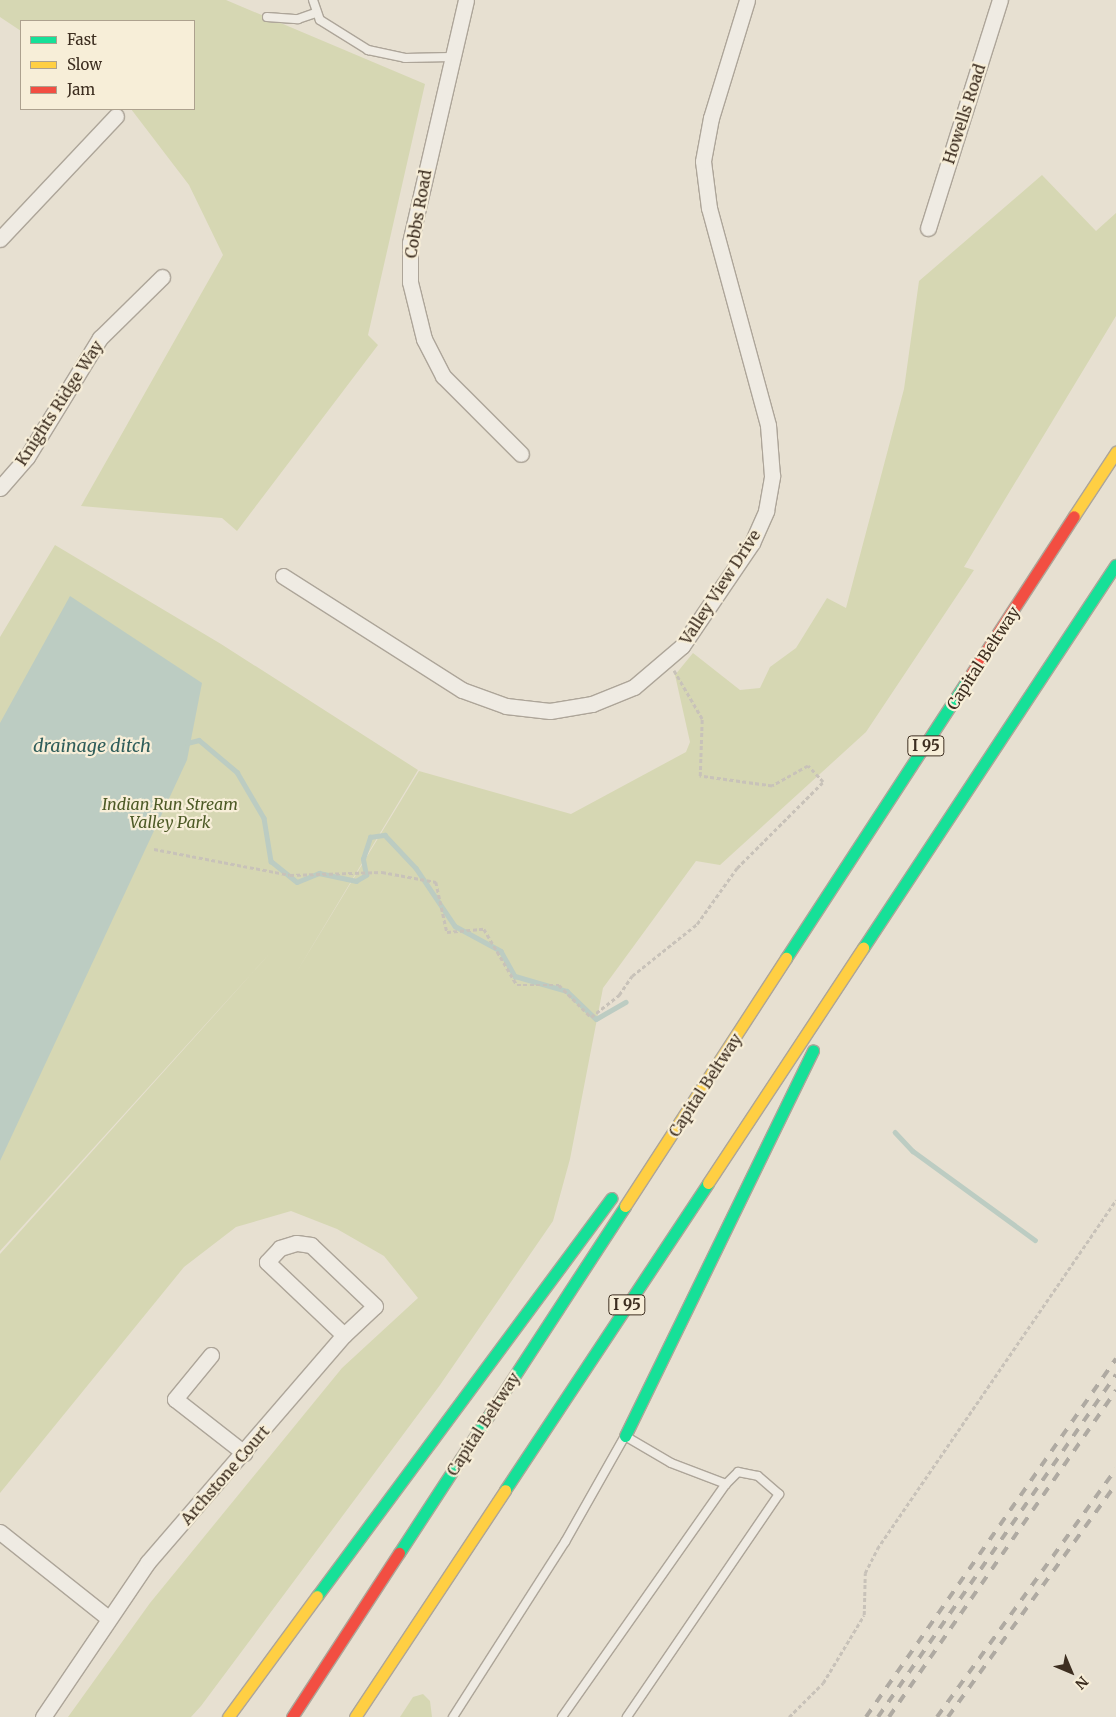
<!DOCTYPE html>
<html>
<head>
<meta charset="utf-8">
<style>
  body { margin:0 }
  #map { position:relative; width:1116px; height:1717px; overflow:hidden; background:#e7e0d1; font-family:Merriweather,serif }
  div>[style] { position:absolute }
  .green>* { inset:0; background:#d6d7b3 }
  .water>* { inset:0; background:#bcccc2 }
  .stream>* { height:4.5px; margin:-2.25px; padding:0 2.25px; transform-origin:2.25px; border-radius:2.25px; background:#bcccc2 }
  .path>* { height:2.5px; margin-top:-1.25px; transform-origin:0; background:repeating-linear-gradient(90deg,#c8c2b9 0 4px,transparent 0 6.5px) }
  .roads { filter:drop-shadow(1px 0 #ada599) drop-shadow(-1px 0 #ada599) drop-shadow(0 1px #ada599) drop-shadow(0 -1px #ada599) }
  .lane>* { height:8px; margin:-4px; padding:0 4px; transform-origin:4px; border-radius:4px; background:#efebe3 }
  .street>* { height:15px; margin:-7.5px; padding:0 7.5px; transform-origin:7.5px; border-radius:7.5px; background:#efebe3 }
  .fast>* { height:11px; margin:-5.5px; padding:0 5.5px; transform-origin:5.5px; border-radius:5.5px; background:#16e098 }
  .slow>* { height:11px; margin:-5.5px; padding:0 5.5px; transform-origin:5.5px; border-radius:5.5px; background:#ffcf43 }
  .jam>* { height:11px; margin:-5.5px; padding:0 5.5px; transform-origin:5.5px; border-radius:5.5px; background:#f24e42 }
  .rail>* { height:4px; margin-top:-2px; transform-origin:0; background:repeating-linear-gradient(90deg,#afaaa2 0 9px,transparent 0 18px) }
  span { translate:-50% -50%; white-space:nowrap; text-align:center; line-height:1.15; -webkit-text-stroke:4.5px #f7eed8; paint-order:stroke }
  .shield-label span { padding:1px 4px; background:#f7eed8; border:1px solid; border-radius:4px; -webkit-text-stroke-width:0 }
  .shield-label { font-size:15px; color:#3d2e20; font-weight:700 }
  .street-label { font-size:16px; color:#3d2e20 }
  .park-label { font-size:16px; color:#4d5a26; font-style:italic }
  .water-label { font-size:18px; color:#2f5d5a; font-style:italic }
  .legend { position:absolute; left:20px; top:20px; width:175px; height:90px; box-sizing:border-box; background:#f7eed8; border:1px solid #ada18e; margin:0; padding:6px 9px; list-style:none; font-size:15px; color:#3d2e20 }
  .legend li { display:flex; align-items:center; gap:10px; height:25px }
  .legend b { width:25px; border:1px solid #ada18e }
  .north { position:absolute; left:1046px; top:1647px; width:50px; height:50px; -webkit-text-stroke:4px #f7eed8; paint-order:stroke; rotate:135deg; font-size:14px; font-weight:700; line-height:20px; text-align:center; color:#3d2e20 }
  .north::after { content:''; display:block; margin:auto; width:18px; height:22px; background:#3d2e20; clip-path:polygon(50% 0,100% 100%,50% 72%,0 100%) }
</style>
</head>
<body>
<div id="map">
  <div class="green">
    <i style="clip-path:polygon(0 0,226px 0,425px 84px,368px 335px,378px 345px,237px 531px,222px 518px,81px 506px,223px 255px,189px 185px,131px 109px,194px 109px,194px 21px,21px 21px,21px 31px,0 17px)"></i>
    <i style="clip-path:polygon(1042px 175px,1096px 231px,1116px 213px,1116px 316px,964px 567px,974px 570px,866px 732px,720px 865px,696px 861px,603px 988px,570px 1159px,553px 1221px,440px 1385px,201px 1706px,191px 1717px,68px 1717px,150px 1603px,342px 1368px,418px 1298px,384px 1256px,337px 1229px,291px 1211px,236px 1227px,184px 1267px,0 1493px,0 1254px,272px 951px,0 1251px,0 637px,55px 545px,221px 644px,418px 770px,296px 973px,419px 771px,571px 814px,686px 752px,690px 742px,675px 675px,693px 653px,740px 690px,760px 688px,770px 667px,796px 648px,827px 598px,846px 608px,904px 389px,919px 281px)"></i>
    <i style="clip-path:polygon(423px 1694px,430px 1701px,432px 1717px,400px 1717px,413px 1697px)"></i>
  </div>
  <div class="water">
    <i style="clip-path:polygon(70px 596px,202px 683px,187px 760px,0 1161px,0 723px)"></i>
  </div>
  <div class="stream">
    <i style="left:187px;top:743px;width:12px;rotate:-14deg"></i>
    <i style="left:199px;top:740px;width:50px;rotate:40.1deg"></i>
    <i style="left:237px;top:772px;width:53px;rotate:59.6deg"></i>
    <i style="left:264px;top:818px;width:44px;rotate:80.8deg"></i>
    <i style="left:271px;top:861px;width:33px;rotate:39deg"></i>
    <i style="left:297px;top:882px;width:24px;rotate:-22deg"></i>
    <i style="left:319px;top:873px;width:38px;rotate:12deg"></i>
    <i style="left:356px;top:881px;width:12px;rotate:-31deg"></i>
    <i style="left:366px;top:875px;width:16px;rotate:-101deg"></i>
    <i style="left:363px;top:859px;width:23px;rotate:-72deg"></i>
    <i style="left:370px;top:837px;width:15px;rotate:-8deg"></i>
    <i style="left:385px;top:835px;width:45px;rotate:46.8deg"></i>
    <i style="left:416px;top:868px;width:70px;rotate:56.1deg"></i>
    <i style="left:455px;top:926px;width:52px;rotate:28.5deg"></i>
    <i style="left:501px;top:951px;width:29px;rotate:61deg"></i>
    <i style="left:515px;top:976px;width:54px;rotate:16.1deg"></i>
    <i style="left:567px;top:991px;width:40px;rotate:44deg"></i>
    <i style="left:596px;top:1019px;width:34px;rotate:-30deg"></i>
    <i style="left:895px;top:1132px;width:26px;rotate:47deg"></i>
    <i style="left:913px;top:1151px;width:151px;rotate:36.1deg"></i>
  </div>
  <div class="path">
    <i style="left:154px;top:849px;width:138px;rotate:10.8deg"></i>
    <i style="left:290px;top:875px;width:92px;rotate:-1.9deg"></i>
    <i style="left:382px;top:872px;width:55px;rotate:10.5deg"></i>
    <i style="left:436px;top:882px;width:51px;rotate:77.6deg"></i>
    <i style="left:447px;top:932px;width:37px;rotate:-5deg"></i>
    <i style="left:484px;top:929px;width:65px;rotate:59.5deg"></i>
    <i style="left:517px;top:985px;width:42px"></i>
    <i style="left:559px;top:985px;width:45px;rotate:45deg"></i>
    <i style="left:591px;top:1017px;width:36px;rotate:-38deg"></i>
    <i style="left:619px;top:995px;width:23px;rotate:-56deg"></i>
    <i style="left:632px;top:976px;width:83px;rotate:-38.7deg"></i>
    <i style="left:697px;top:924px;width:69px;rotate:-54.5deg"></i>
    <i style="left:737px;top:868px;width:122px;rotate:-45deg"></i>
    <i style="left:823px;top:782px;width:22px;rotate:-133deg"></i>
    <i style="left:808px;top:766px;width:41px;rotate:150.9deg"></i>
    <i style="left:772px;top:786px;width:73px;rotate:-172.1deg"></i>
    <i style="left:700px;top:776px;width:57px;rotate:-88deg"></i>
    <i style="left:702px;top:719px;width:56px;rotate:-120.3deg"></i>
    <i style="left:789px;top:1717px;width:48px;rotate:-45deg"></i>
    <i style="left:823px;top:1683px;width:79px;rotate:-58.9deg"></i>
    <i style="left:864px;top:1615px;width:42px;rotate:-88.6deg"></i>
    <i style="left:865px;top:1573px;width:27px;rotate:-63deg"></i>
    <i style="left:877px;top:1549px;width:423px;rotate:-55.6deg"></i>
  </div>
  <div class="roads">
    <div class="lane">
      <i style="left:313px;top:0;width:21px;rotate:71deg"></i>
      <i style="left:320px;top:20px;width:57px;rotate:32deg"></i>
      <i style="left:368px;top:50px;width:38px;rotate:12deg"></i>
      <i style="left:405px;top:58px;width:46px;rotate:-1.2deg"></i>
      <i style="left:267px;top:17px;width:31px;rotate:4deg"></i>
      <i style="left:298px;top:19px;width:18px;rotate:-19deg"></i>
      <i style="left:453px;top:1717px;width:208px;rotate:-57.4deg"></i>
      <i style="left:565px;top:1542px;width:122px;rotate:-60.5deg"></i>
      <i style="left:625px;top:1436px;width:53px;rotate:30.4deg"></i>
      <i style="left:671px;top:1463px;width:59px;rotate:20.9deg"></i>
      <i style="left:726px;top:1484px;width:17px;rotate:-45deg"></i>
      <i style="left:738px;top:1472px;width:20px;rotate:11deg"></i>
      <i style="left:758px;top:1476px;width:28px;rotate:41deg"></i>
      <i style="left:779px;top:1494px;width:270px;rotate:124.3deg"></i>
      <i style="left:562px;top:1717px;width:285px;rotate:-54.9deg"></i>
    </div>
    <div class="street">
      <i style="left:466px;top:0;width:249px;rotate:103deg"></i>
      <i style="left:410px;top:243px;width:39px;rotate:90deg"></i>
      <i style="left:410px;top:282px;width:59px;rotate:76.2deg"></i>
      <i style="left:424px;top:339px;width:42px;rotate:62.8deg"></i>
      <i style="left:443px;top:376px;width:110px;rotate:45deg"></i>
      <i style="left:928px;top:228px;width:239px;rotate:-72.5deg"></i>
      <i style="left:0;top:239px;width:169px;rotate:-46.7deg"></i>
      <i style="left:0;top:488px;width:41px;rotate:-48.9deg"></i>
      <i style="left:27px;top:457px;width:140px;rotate:-58.5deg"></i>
      <i style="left:100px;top:338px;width:87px;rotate:-44.5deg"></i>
      <i style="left:283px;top:576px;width:212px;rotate:32.5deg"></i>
      <i style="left:462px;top:690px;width:47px;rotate:20deg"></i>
      <i style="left:506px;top:706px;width:44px;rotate:6.5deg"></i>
      <i style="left:550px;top:711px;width:43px;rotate:-9.5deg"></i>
      <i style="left:592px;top:704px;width:45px;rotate:-22deg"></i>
      <i style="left:634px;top:687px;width:63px;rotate:-40.5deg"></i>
      <i style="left:682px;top:646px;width:125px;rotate:-55.8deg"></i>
      <i style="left:752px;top:543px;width:35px;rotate:-66deg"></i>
      <i style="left:766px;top:511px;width:36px;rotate:-80deg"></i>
      <i style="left:772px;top:476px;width:51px;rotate:-94.5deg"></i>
      <i style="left:768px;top:425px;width:225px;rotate:-105.2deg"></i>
      <i style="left:709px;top:208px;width:47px;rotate:-97.3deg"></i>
      <i style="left:703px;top:161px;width:44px;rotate:-79.5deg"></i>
      <i style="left:711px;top:118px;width:123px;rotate:-73deg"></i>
      <i style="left:211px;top:1355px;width:57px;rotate:129.3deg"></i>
      <i style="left:175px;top:1399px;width:88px;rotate:38deg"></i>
      <i style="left:0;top:1532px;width:138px;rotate:38.5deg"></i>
      <i style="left:43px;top:1717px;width:187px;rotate:-55.9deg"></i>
      <i style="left:148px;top:1562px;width:300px;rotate:-49.2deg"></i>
      <i style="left:344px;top:1335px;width:42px;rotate:-43.1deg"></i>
      <i style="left:375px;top:1306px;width:88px;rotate:-136.4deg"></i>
      <i style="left:311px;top:1245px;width:15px;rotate:-172deg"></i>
      <i style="left:296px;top:1243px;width:17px;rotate:163deg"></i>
      <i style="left:280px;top:1248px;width:19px;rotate:133deg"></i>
      <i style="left:267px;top:1262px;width:106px;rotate:43.5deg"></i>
    </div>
    <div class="fast">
      <i style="left:863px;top:948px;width:459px;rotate:-56.6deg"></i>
      <i style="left:786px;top:958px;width:333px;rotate:-56.9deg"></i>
      <i style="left:625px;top:1436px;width:429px;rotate:-64deg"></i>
      <i style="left:505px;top:1490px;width:368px;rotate:-56.5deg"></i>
      <i style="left:399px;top:1553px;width:414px;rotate:-56.9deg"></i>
      <i style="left:317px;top:1596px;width:495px;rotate:-53.5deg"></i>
    </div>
    <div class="slow">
      <i style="left:1074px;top:516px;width:77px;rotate:-56.7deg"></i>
      <i style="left:708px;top:1183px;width:282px;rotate:-56.6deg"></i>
      <i style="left:625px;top:1206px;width:296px;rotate:-57deg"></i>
      <i style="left:228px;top:1717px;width:150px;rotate:-53.7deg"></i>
      <i style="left:355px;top:1717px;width:272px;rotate:-56.5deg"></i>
    </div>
    <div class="jam">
      <i style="left:968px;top:679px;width:194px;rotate:-57deg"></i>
      <i style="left:292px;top:1717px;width:196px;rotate:-56.9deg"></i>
    </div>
  </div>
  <div class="rail">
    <i style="left:866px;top:1717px;width:437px;rotate:-55.1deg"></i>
    <i style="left:878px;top:1717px;width:417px;rotate:-55.2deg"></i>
    <i style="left:889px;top:1717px;width:398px;rotate:-55.2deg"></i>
    <i style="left:937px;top:1717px;width:306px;rotate:-54.2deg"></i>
    <i style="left:948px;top:1717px;width:287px;rotate:-54.2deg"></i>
  </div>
  <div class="shield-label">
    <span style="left:926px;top:746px">I 95</span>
    <span style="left:627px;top:1305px">I 95</span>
  </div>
  <div class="street-label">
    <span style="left:964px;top:114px;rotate:-72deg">Howells Road</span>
    <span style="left:418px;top:214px;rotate:-80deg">Cobbs Road</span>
    <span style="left:59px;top:403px;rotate:-57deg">Knights Ridge Way</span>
    <span style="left:720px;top:587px;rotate:-57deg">Valley View Drive</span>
    <span style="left:983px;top:658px;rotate:-57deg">Capital Beltway</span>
    <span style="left:705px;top:1085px;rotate:-57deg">Capital Beltway</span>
    <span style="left:483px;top:1424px;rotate:-57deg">Capital Beltway</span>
    <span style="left:225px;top:1475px;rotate:-49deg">Archstone Court</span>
  </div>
  <div class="park-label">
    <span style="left:170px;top:813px">Indian Run Stream<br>Valley Park</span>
  </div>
  <div class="water-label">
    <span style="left:92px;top:746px">drainage ditch</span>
  </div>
  <ul class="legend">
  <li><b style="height:6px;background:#16e098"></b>Fast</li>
  <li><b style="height:6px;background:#ffcf43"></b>Slow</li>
  <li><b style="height:6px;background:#f24e42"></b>Jam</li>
  </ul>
  <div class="north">N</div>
</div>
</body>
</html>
